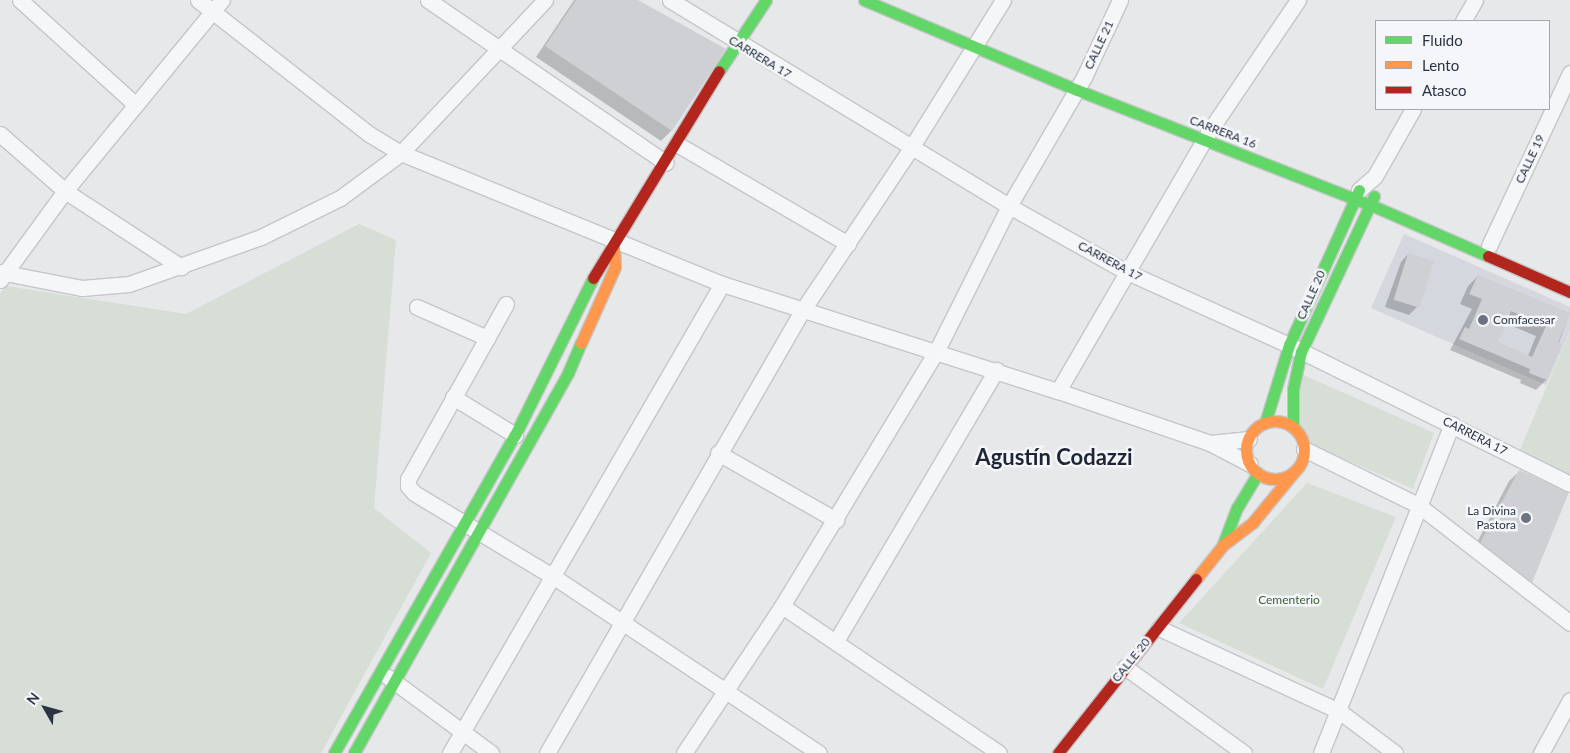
<!DOCTYPE html>
<html>
<head>
<meta charset="utf-8">
<style>
  body { margin:0 }
  #map { position:relative; width:1570px; height:753px; overflow:hidden; background:#e6e8ea; font-family:Lato,sans-serif }
  div>[style] { position:absolute }
  .built>* { inset:0; background:#d4d7dd }
  .green>* { inset:0; background:#d6ded6 }
  .shadow>* { inset:0; background:#0003 }
  .building>* { inset:0; background:#ced0d3; transform-origin:0 0 }
  .roads { filter:drop-shadow(1px 0 #c4c6c8) drop-shadow(-1px 0 #c4c6c8) drop-shadow(0 1px #c4c6c8) drop-shadow(0 -1px #c4c6c8) }
  .street>* { height:15px; margin:-7.5px; padding:0 7.5px; transform-origin:7.5px; border-radius:7.5px; background:#f5f6f7 }
  .fast>* { height:11px; margin:-5.5px; padding:0 5.5px; transform-origin:5.5px; border-radius:5.5px; background:#63d668 }
  .slow>* { height:11px; margin:-5.5px; padding:0 5.5px; transform-origin:5.5px; border-radius:5.5px; background:#ff974d }
  .slow>.ring { margin:-5.5px; padding:0; box-sizing:content-box; background:none; border:11px solid #ff974d; border-radius:50% }
  .jam>* { height:11px; margin:-5.5px; padding:0 5.5px; transform-origin:5.5px; border-radius:5.5px; background:#b3261e }
  .dots>* { width:14px; height:14px; translate:-50% -50%; box-sizing:border-box; border:2px solid #f4f6f9; border-radius:50% }
  span { translate:-50% -50%; white-space:nowrap; text-align:center; line-height:1.15; -webkit-text-stroke:5px #f4f6f9; paint-order:stroke }
  .street-label { font-size:12px; color:#2b3445 }
  .poi-label { font-size:12px; color:#2b3445 }
  .left { translate:0 -50%; text-align:left }
  .right { translate:-100% -50%; text-align:right }
  .park-label { font-size:12px; color:#3f6138 }
  .town-label { font-size:22px; color:#1d2536; font-weight:700 }
  .legend { position:absolute; left:1375px; top:20px; width:175px; height:90px; box-sizing:border-box; background:#f4f6f9; border:1px solid #a4a8b1; margin:0; padding:6px 9px; list-style:none; font-size:15px; color:#2b3445 }
  .legend li { display:flex; align-items:center; gap:10px; height:25px }
  .legend b { width:25px; border:1px solid #a4a8b1 }
  .north { position:absolute; left:20px; top:683px; width:50px; height:50px; -webkit-text-stroke:4px #f4f6f9; paint-order:stroke; rotate:308deg; font-size:14px; font-weight:700; line-height:20px; text-align:center; color:#2b3445 }
  .north::after { content:''; display:block; margin:auto; width:18px; height:22px; background:#2b3445; clip-path:polygon(50% 0,100% 100%,50% 72%,0 100%) }
</style>
</head>
<body>
<div id="map">
  <div class="built">
    <i style="clip-path:polygon(1404px 234px,1570px 307px,1570px 331px,1546px 385px,1371px 308px)"></i>
  </div>
  <div class="green">
    <i style="clip-path:polygon(359px 224px,396px 240px,374px 508px,431px 553px,321px 753px,0 753px,0 294px,6px 286px,186px 314px)"></i>
    <i style="clip-path:polygon(1570px 331px,1570px 476px,1520px 450px)"></i>
    <i style="clip-path:polygon(1299px 373px,1434px 433px,1413px 489px,1308px 443px,1298px 422px)"></i>
    <i style="clip-path:polygon(1307px 483px,1396px 517px,1323px 689px,1179px 623px)"></i>
  </div>
  <div class="shadow">
    <i style="clip-path:polygon(574px 0,636px 0,724px 50px,671px 131px,661px 141px,536px 57px)"></i>
    <i style="clip-path:polygon(1408px 254px,1417px 307px,1409px 315px,1385px 307px,1401px 262px)"></i>
    <i style="clip-path:polygon(evenodd,1478px 276px,1569px 314px,1546px 380px,1536px 390px,1520px 383px,1521px 380px,1450px 350px,1472px 309px,1460px 304px,1468px 286px,1478px 276px,1505px 323px,1536px 336px,1528px 356px,1496px 342px,1505px 323px)"></i>
    <i style="clip-path:polygon(1520px 471px,1530px 584px,1520px 594px,1471px 554px,1509px 481px)"></i>
  </div>
  <div class="building">
    <i style="clip-path:polygon(576px 0,638px 0,726px 49px,672px 131px,545px 46px)"></i>
    <i style="left:1408px;top:253px;width:27px;height:49px;rotate:17deg"></i>
    <i style="clip-path:polygon(evenodd,1478px 275px,1570px 313px,1558px 343px,1562px 345px,1547px 380px,1529px 373px,1530px 369px,1459px 339px,1465px 327px,1469px 329px,1482px 299px,1469px 294px,1478px 275px,1511px 311px,1546px 326px,1532px 357px,1498px 342px,1511px 311px)"></i>
    <i style="clip-path:polygon(1519px 470px,1569px 492px,1531px 585px,1480px 543px)"></i>
  </div>
  <div class="roads">
    <div class="street">
      <i style="left:20px;top:0;width:156px;rotate:42.2deg"></i>
      <i style="left:198px;top:0;width:217px;rotate:38.1deg"></i>
      <i style="left:369px;top:134px;width:37px;rotate:31deg"></i>
      <i style="left:401px;top:153px;width:347px;rotate:22.2deg"></i>
      <i style="left:722px;top:284px;width:353px;rotate:17.7deg"></i>
      <i style="left:1058px;top:391px;width:161px;rotate:18.9deg"></i>
      <i style="left:1210px;top:443px;width:45px;rotate:27.7deg"></i>
      <i style="left:428px;top:0;width:288px;rotate:34.4deg"></i>
      <i style="left:670px;top:0;width:397px;rotate:31.3deg"></i>
      <i style="left:1009px;top:206px;width:133px;rotate:29.3deg"></i>
      <i style="left:1125px;top:271px;width:180px;rotate:24.3deg"></i>
      <i style="left:1289px;top:345px;width:313px;rotate:26.3deg"></i>
      <i style="left:1463px;top:21px;width:24px;rotate:-60deg"></i>
      <i style="left:0;top:134px;width:86px;rotate:41.2deg"></i>
      <i style="left:65px;top:191px;width:139px;rotate:33.2deg"></i>
      <i style="left:677px;top:144px;width:198px;rotate:30.3deg"></i>
      <i style="left:1359px;top:190px;width:21px;rotate:-41deg"></i>
      <i style="left:1375px;top:176px;width:77px;rotate:-60.4deg"></i>
      <i style="left:1489px;top:246px;width:191px;rotate:-64.9deg"></i>
      <i style="left:0;top:272px;width:84px;rotate:11deg"></i>
      <i style="left:82px;top:288px;width:47px;rotate:-4.9deg"></i>
      <i style="left:129px;top:284px;width:140px;rotate:-19.6deg"></i>
      <i style="left:261px;top:237px;width:88px;rotate:-26.3deg"></i>
      <i style="left:340px;top:198px;width:76px;rotate:-36.4deg"></i>
      <i style="left:401px;top:153px;width:210px;rotate:-46.7deg"></i>
      <i style="left:0;top:280px;width:110px;rotate:-53.9deg"></i>
      <i style="left:65px;top:191px;width:247px;rotate:-50.6deg"></i>
      <i style="left:506px;top:304px;width:201px;rotate:119.2deg"></i>
      <i style="left:408px;top:479px;width:7px;rotate:90deg"></i>
      <i style="left:408px;top:486px;width:9px;rotate:49deg"></i>
      <i style="left:414px;top:493px;width:163px;rotate:31deg"></i>
      <i style="left:554px;top:577px;width:318px;rotate:33.6deg"></i>
      <i style="left:417px;top:307px;width:77px;rotate:23.9deg"></i>
      <i style="left:1058px;top:391px;width:302px;rotate:-59.8deg"></i>
      <i style="left:1210px;top:130px;width:157px;rotate:-55.9deg"></i>
      <i style="left:453px;top:397px;width:73px;rotate:31.5deg"></i>
      <i style="left:1210px;top:443px;width:39px;rotate:-6deg"></i>
      <i style="left:1304px;top:449px;width:127px;rotate:26.2deg"></i>
      <i style="left:1418px;top:505px;width:192px;rotate:37.8deg"></i>
      <i style="left:718px;top:453px;width:136px;rotate:29.6deg"></i>
      <i style="left:782px;top:606px;width:262px;rotate:34.1deg"></i>
      <i style="left:1159px;top:628px;width:198px;rotate:24.8deg"></i>
      <i style="left:1339px;top:711px;width:70px;rotate:36.9deg"></i>
      <i style="left:836px;top:641px;width:315px;rotate:-59.4deg"></i>
      <i style="left:1125px;top:667px;width:147px;rotate:35.9deg"></i>
      <i style="left:388px;top:677px;width:128px;rotate:36.4deg"></i>
      <i style="left:450px;top:753px;width:542px;rotate:-59.89deg"></i>
      <i style="left:547px;top:753px;width:510px;rotate:-60.02deg"></i>
      <i style="left:802px;top:311px;width:196px;rotate:-56.2deg"></i>
      <i style="left:911px;top:148px;width:174px;rotate:-58.1deg"></i>
      <i style="left:684px;top:753px;width:177px;rotate:-56.3deg"></i>
      <i style="left:782px;top:606px;width:299px;rotate:-58.8deg"></i>
      <i style="left:937px;top:350px;width:161px;rotate:-63.4deg"></i>
      <i style="left:1009px;top:206px;width:149px;rotate:-59.8deg"></i>
      <i style="left:1084px;top:77px;width:85px;rotate:-64.9deg"></i>
      <i style="left:1321px;top:753px;width:354px;rotate:-68.3deg"></i>
      <i style="left:1541px;top:753px;width:60px;rotate:-61.3deg"></i>
    </div>
    <div class="fast">
      <i style="left:864px;top:0;width:231px;rotate:22.9deg"></i>
      <i style="left:1077px;top:90px;width:316px;rotate:21.4deg"></i>
      <i style="left:1371px;top:205px;width:128px;rotate:23.6deg"></i>
      <i style="left:719px;top:71px;width:85px;rotate:-56.5deg"></i>
      <i style="left:1265px;top:423px;width:82px;rotate:-72.9deg"></i>
      <i style="left:1289px;top:345px;width:170px;rotate:-65.7deg"></i>
      <i style="left:1293px;top:427px;width:38px;rotate:-90deg"></i>
      <i style="left:1293px;top:389px;width:38px;rotate:-78deg"></i>
      <i style="left:1301px;top:352px;width:172px;rotate:-64.9deg"></i>
      <i style="left:1223px;top:544px;width:39px;rotate:-69deg"></i>
      <i style="left:1237px;top:508px;width:41px;rotate:-59deg"></i>
      <i style="left:334px;top:753px;width:366px;rotate:-60.4deg"></i>
      <i style="left:515px;top:435px;width:175px;rotate:-63.6deg"></i>
      <i style="left:354px;top:753px;width:436px;rotate:-60.6deg"></i>
      <i style="left:568px;top:373px;width:33px;rotate:-67deg"></i>
    </div>
    <div class="slow">
      <i style="left:581px;top:343px;width:83px;rotate:-65.9deg"></i>
      <i style="left:615px;top:267px;width:19px;rotate:-93deg"></i>
      <i class="ring" style="left:1246px;top:421px;width:47px;height:47px"></i>
      <i style="left:1196px;top:579px;width:43px;rotate:-51.5deg"></i>
      <i style="left:1223px;top:545px;width:38px;rotate:-37deg"></i>
      <i style="left:1253px;top:522px;width:65px;rotate:-50.6deg"></i>
    </div>
    <div class="jam">
      <i style="left:1488px;top:256px;width:90px;rotate:23.7deg"></i>
      <i style="left:593px;top:278px;width:242px;rotate:-58.7deg"></i>
      <i style="left:1058px;top:753px;width:222px;rotate:-51.6deg"></i>
    </div>
  </div>
  <div class="dots">
    <i style="left:1483px;top:320px;background:#6c737f"></i>
    <i style="left:1526px;top:518px;background:#6c737f"></i>
  </div>
  <div class="street-label">
    <span style="left:1099px;top:45px;rotate:-65deg">CALLE 21</span>
    <span style="left:760px;top:57px;rotate:31deg">CARRERA 17</span>
    <span style="left:1223px;top:132px;rotate:21deg">CARRERA 16</span>
    <span style="left:1530px;top:159px;rotate:-65deg">CALLE 19</span>
    <span style="left:1110px;top:261px;rotate:28deg">CARRERA 17</span>
    <span style="left:1311px;top:295px;rotate:-66deg">CALLE 20</span>
    <span style="left:1475px;top:436px;rotate:27deg">CARRERA 17</span>
    <span style="left:1131px;top:660px;rotate:-51deg">CALLE 20</span>
  </div>
  <div class="poi-label">
    <span class="left" style="left:1493px;top:320px">Comfacesar</span>
    <span class="right" style="left:1516px;top:518px">La Divina<br>Pastora</span>
  </div>
  <div class="park-label">
    <span style="left:1289px;top:600px">Cementerio</span>
  </div>
  <div class="town-label">
    <span style="left:1054px;top:457px">Agustín Codazzi</span>
  </div>
  <ul class="legend">
  <li><b style="height:6px;background:#63d668"></b>Fluido</li>
  <li><b style="height:6px;background:#ff974d"></b>Lento</li>
  <li><b style="height:6px;background:#b3261e"></b>Atasco</li>
  </ul>
  <div class="north">N</div>
</div>
</body>
</html>
